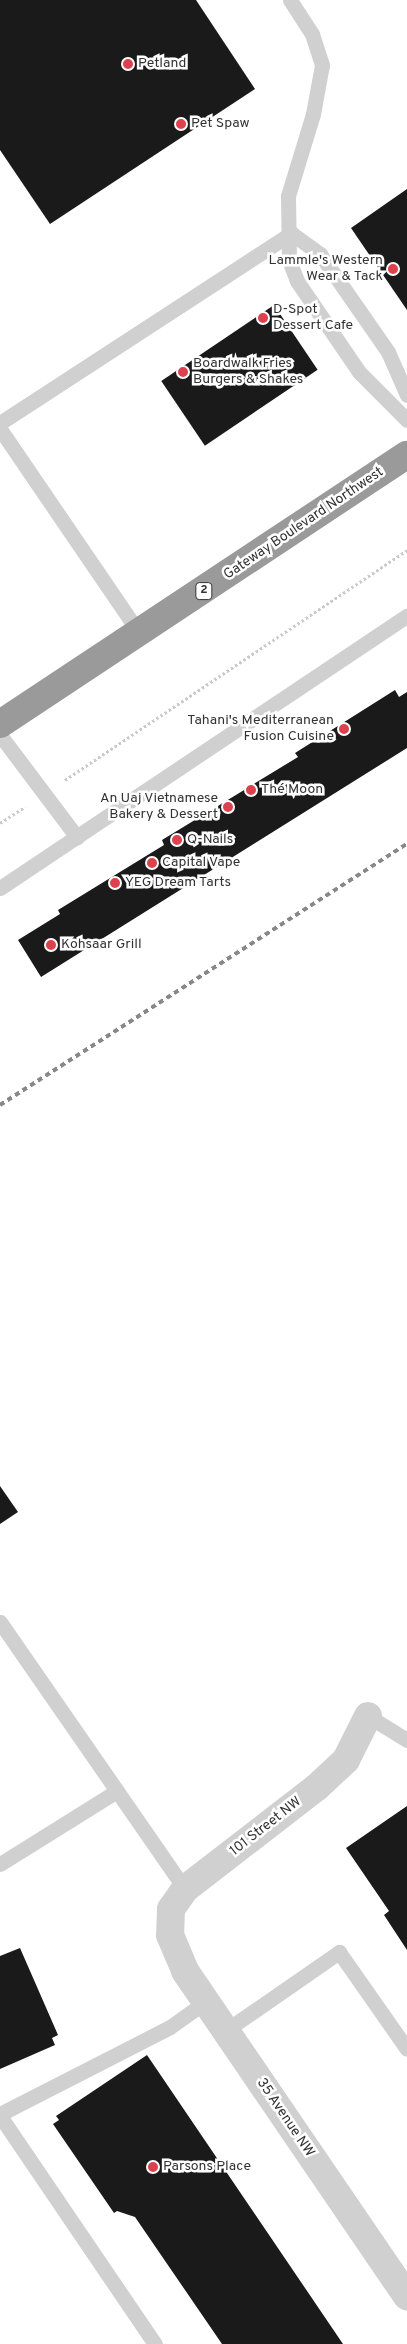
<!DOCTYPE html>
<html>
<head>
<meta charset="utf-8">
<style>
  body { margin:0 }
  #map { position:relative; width:407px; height:2344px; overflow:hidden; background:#fff; font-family:Overpass,sans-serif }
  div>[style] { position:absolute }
  .building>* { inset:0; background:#1a1a1a; transform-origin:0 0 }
  .path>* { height:3px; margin-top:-1.5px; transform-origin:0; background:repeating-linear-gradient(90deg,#cacaca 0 2.5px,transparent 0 5px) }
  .lane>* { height:15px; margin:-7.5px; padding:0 7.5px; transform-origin:7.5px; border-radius:7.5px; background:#d0d0d0 }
  .street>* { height:28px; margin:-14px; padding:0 14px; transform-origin:14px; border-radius:14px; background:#d0d0d0 }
  .highway>* { height:28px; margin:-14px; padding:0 14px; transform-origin:14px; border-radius:14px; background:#9a9a9a }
  .rail>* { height:4px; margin-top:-2px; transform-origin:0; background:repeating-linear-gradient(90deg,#888 0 5px,transparent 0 9px) }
  .dots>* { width:14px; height:14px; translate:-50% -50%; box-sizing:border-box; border:2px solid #fff; border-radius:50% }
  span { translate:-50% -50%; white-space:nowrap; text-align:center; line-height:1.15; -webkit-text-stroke:5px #fff; paint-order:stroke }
  .shield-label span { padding:1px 4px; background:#fff; border:1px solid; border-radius:4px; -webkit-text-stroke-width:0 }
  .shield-label { font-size:12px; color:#333; font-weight:700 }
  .poi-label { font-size:14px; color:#333 }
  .left { translate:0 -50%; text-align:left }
  .right { translate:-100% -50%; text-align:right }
  .street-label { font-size:14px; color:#333 }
</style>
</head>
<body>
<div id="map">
  <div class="building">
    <i style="clip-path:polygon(0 0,196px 0,255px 89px,50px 224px,0 150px)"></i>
    <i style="clip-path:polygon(407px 189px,407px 310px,351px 228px)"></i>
    <i style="left:274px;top:305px;width:78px;height:136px;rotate:56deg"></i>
    <i style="clip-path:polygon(395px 690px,399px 697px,407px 692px,407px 748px,41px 977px,18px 940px,60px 914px,58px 910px,164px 845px,162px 840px,298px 757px,295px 753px)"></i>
    <i style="clip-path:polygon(0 1486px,18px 1512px,0 1524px)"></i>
    <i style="clip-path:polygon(407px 1806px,407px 1950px,384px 1915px,389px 1911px,346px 1848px)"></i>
    <i style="clip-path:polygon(20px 1948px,58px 2035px,52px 2038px,55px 2045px,0 2069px,0 1956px)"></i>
    <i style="clip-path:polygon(147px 2055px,343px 2344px,222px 2344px,135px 2217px,117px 2211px,114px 2213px,53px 2124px,59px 2120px,56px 2116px)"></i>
  </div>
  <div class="path">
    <i style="left:65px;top:780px;width:412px;rotate:-33.9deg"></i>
    <i style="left:0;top:823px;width:30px;rotate:-33deg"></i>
  </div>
  <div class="lane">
    <i style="left:290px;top:0;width:40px;rotate:57.1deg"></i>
    <i style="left:312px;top:34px;width:33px;rotate:72deg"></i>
    <i style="left:322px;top:65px;width:50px;rotate:100.4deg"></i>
    <i style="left:313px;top:114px;width:86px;rotate:107deg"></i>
    <i style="left:288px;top:196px;width:64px;rotate:89.1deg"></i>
    <i style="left:289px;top:260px;width:22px;rotate:69deg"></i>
    <i style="left:297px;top:281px;width:110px;rotate:55.7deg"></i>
    <i style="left:359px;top:372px;width:68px;rotate:45deg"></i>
    <i style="left:291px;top:233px;width:36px;rotate:36deg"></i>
    <i style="left:320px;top:254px;width:119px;rotate:55.2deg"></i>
    <i style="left:388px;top:352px;width:47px;rotate:66.2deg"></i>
    <i style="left:0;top:423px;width:348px;rotate:-33.1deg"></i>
    <i style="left:0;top:429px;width:248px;rotate:55.7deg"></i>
    <i style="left:0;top:735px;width:128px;rotate:53deg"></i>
    <i style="left:0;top:888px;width:490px;rotate:-33.8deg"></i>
    <i style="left:0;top:1622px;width:325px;rotate:55.3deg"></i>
    <i style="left:368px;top:1716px;width:46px;rotate:31.6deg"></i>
    <i style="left:0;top:1864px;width:138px;rotate:-32deg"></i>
    <i style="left:225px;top:2031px;width:139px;rotate:-34.7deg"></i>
    <i style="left:339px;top:1952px;width:118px;rotate:55deg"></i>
    <i style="left:0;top:2114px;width:191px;rotate:-27.1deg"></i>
    <i style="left:170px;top:2027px;width:43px;rotate:-35.5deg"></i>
    <i style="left:0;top:2116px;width:276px;rotate:55.8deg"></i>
  </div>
  <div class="street">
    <i style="left:368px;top:1716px;width:49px;rotate:116.6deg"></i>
    <i style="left:346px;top:1760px;width:40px;rotate:137deg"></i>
    <i style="left:317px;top:1787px;width:167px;rotate:142.3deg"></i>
    <i style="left:185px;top:1889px;width:24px;rotate:125deg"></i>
    <i style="left:171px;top:1909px;width:26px;rotate:92deg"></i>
    <i style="left:170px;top:1935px;width:39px;rotate:67deg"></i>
    <i style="left:185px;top:1971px;width:394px;rotate:55.7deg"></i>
  </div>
  <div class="highway">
    <i style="left:0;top:724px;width:488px;rotate:-33.5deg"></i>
  </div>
  <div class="rail">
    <i style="left:0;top:1105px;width:483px;rotate:-32.7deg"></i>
  </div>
  <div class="dots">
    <i style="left:128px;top:64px;background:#dd414e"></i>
    <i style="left:181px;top:124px;background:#dd414e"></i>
    <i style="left:393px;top:269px;background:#dd414e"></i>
    <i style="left:263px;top:318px;background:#dd414e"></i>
    <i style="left:183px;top:372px;background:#dd414e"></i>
    <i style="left:344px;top:729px;background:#dd414e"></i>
    <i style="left:251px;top:790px;background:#dd414e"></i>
    <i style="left:228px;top:807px;background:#dd414e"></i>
    <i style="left:177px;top:840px;background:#dd414e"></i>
    <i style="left:152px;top:863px;background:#dd414e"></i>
    <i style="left:115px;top:883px;background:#dd414e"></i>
    <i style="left:51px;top:945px;background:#dd414e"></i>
    <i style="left:153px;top:2167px;background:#dd414e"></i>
  </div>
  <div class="shield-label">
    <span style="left:204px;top:591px">2</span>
  </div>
  <div class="poi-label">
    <span class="left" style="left:138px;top:64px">Petland</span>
    <span class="left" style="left:191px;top:124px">Pet Spaw</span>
    <span class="right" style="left:383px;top:269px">Lammle's Western<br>Wear &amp; Tack</span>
    <span class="left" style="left:273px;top:318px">D-Spot<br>Dessert Cafe</span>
    <span class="left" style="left:193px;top:372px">Boardwalk Fries<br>Burgers &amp; Shakes</span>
    <span class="right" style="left:334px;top:729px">Tahani's Mediterranean<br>Fusion Cuisine</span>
    <span class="left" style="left:261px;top:790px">Thé Moon</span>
    <span class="right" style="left:218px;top:807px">An Uaj Vietnamese<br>Bakery &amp; Dessert</span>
    <span class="left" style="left:187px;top:840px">Q-Nails</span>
    <span class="left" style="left:162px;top:863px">Capital Vape</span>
    <span class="left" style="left:125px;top:883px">YEG Dream Tarts</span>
    <span class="left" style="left:61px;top:945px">Kohsaar Grill</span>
    <span class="left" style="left:163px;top:2167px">Parsons Place</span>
  </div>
  <div class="street-label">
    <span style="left:304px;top:524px;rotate:-34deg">Gateway Boulevard Northwest</span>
    <span style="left:266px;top:1827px;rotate:-38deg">101 Street NW</span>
    <span style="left:285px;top:2118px;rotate:56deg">35 Avenue NW</span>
  </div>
</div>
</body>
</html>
